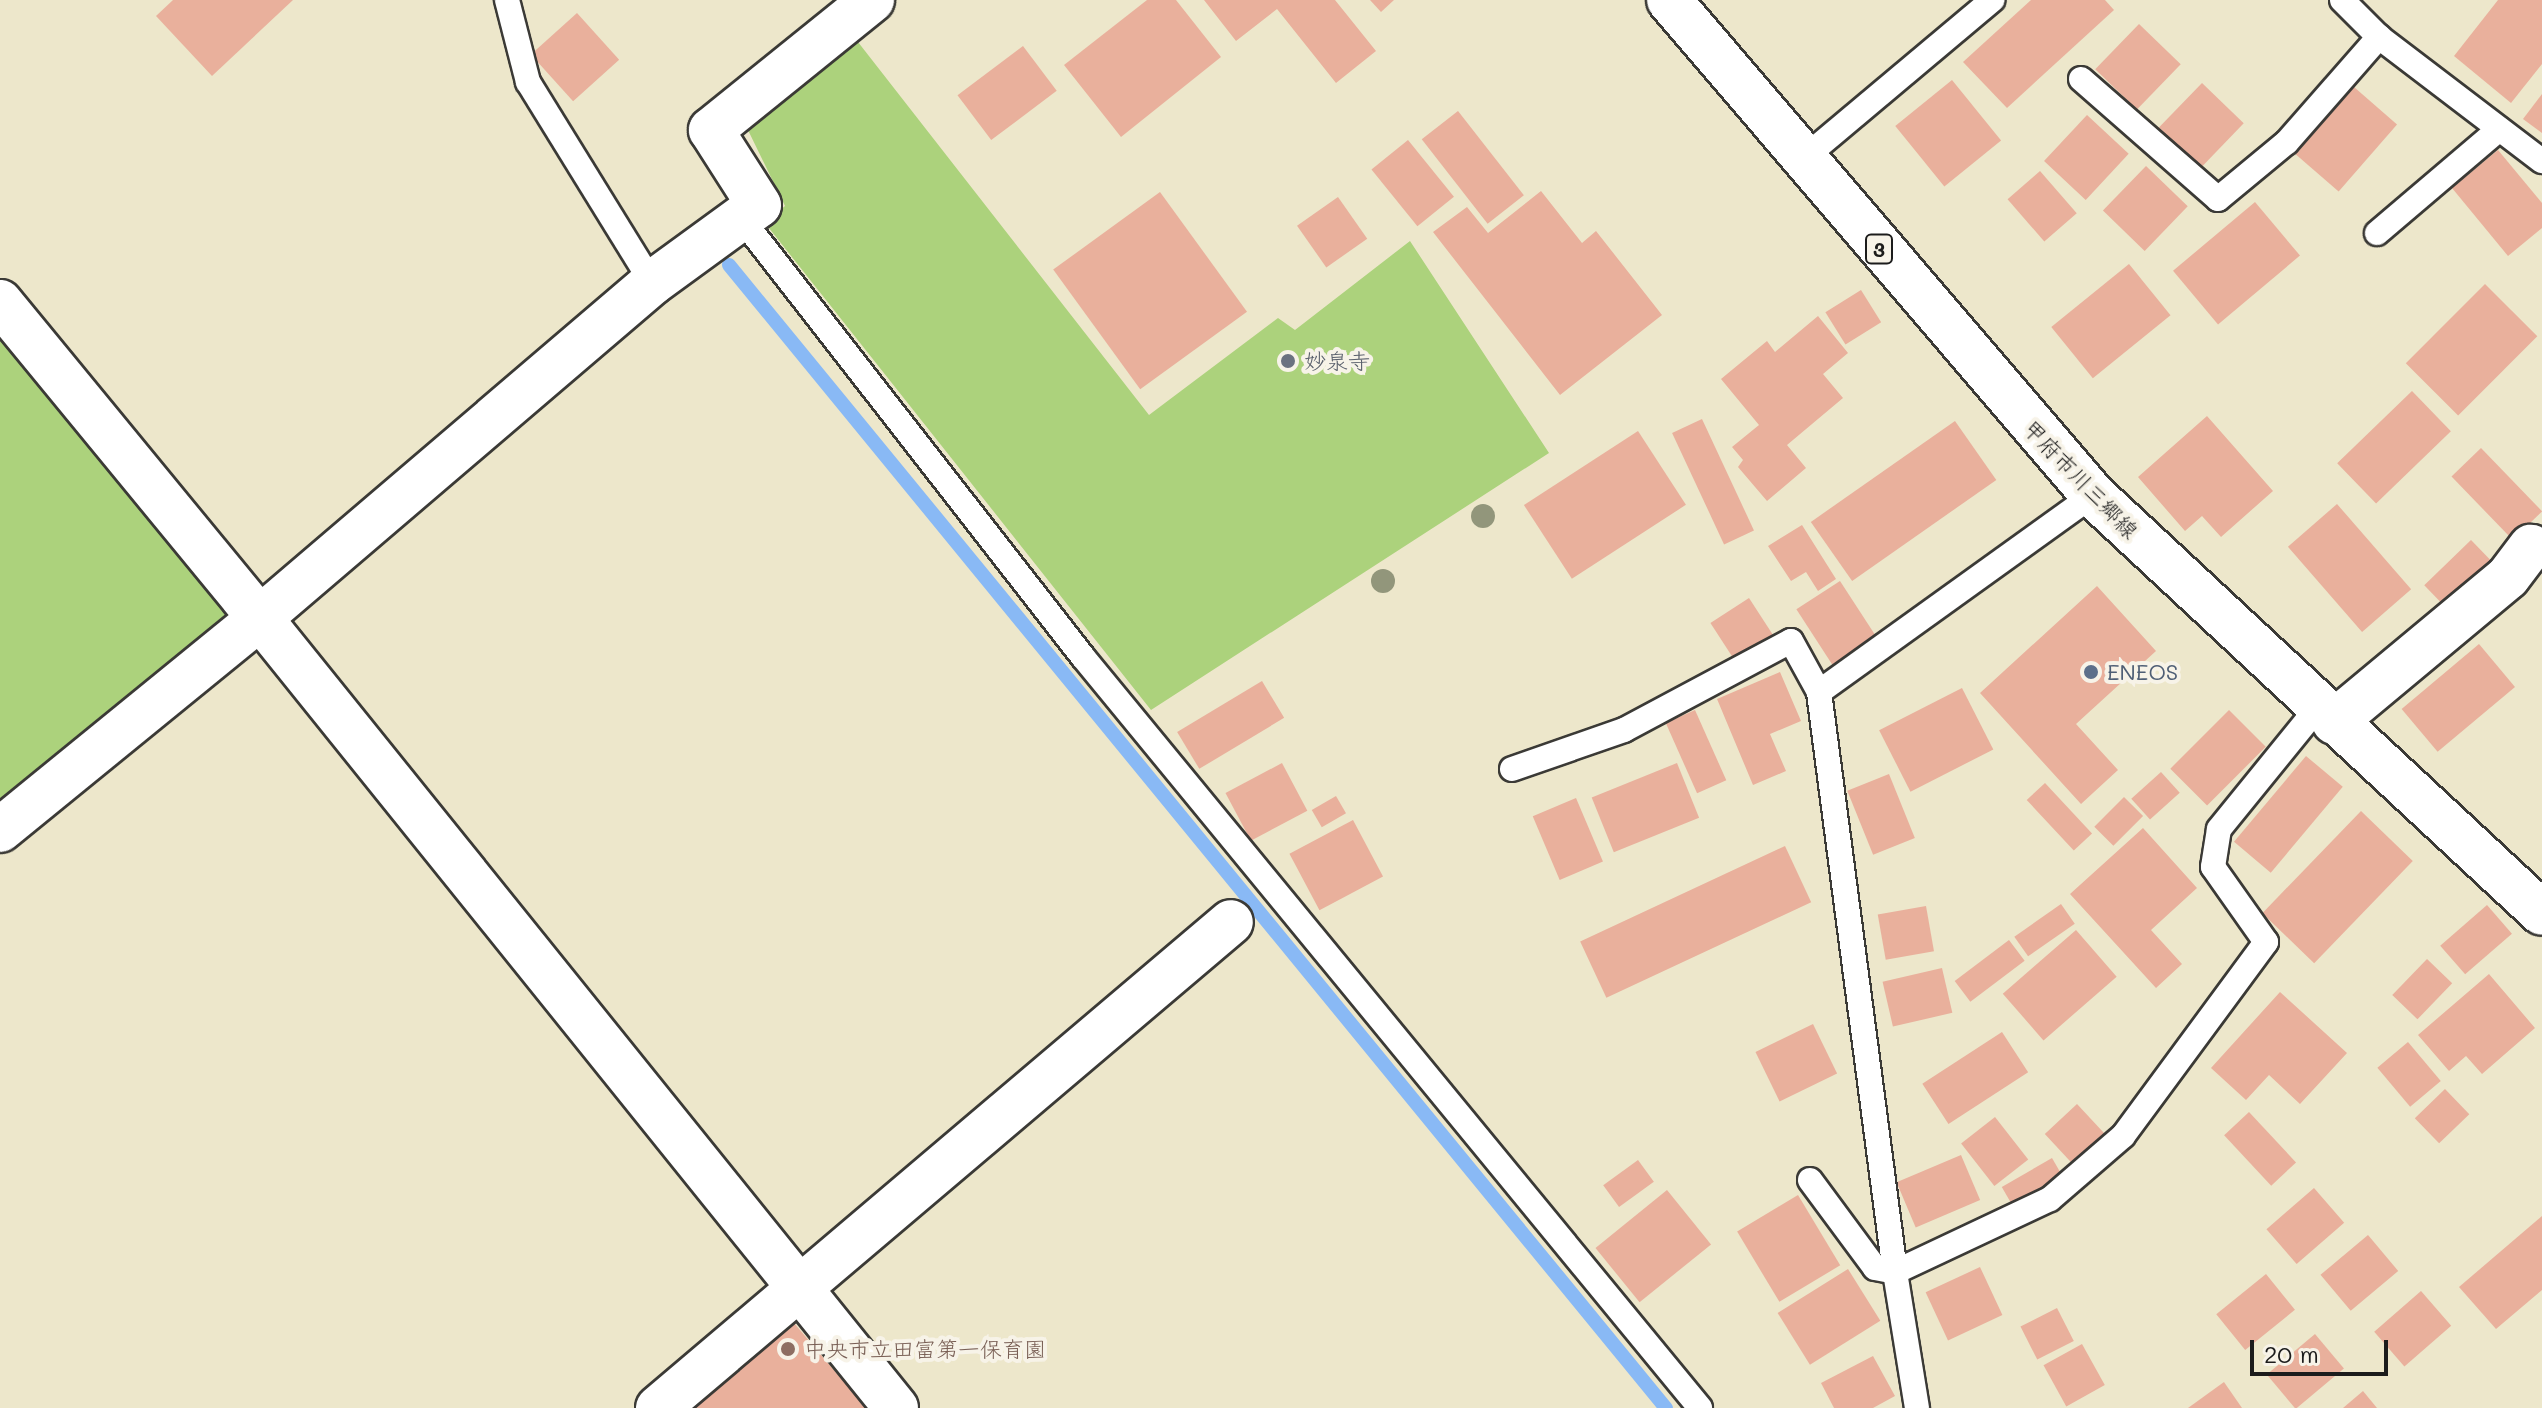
<!DOCTYPE html>
<html>
<head>
<meta charset="utf-8">
<style>
  body { margin:0 }
  #map { position:relative; width:2542px; height:1408px; overflow:hidden; background:#ede7cb; font-family:Mali,"Klee One",sans-serif }
  div>[style] { position:absolute }
  .green>* { inset:0; background:#acd27c }
  .stream>* { height:14px; margin:-7px; padding:0 7px; transform-origin:7px; border-radius:7px; background:#89b9f5 }
  .building>* { inset:0; background:#e9b09c; transform-origin:0 0 }
  .roads { filter:drop-shadow(2px 0 #3b3a36) drop-shadow(-2px 0 #3b3a36) drop-shadow(0 2px #3b3a36) drop-shadow(0 -2px #3b3a36) }
  .service>* { height:24px; margin:-12px; padding:0 12px; transform-origin:12px; border-radius:12px; background:#fff }
  .minor>* { height:44px; margin:-22px; padding:0 22px; transform-origin:22px; border-radius:22px; background:#fff }
  .tertiary>* { height:44px; margin:-22px; padding:0 22px; transform-origin:22px; border-radius:22px; background:#fff }
  .primary>* { height:44px; margin:-22px; padding:0 22px; transform-origin:22px; border-radius:22px; background:#fff }
  .trees>* { width:24px; height:24px; margin:-12px; border-radius:50%; background:#92967b }
  .dots>* { width:22px; height:22px; translate:-50% -50%; box-sizing:border-box; border:4px solid #f7f3e8; border-radius:50% }
  span { translate:-50% -50%; white-space:nowrap; text-align:center; line-height:1.15; -webkit-text-stroke:8px #f7f3e8; paint-order:stroke }
  .shield-label span { padding:2px 6px; background:#f7f3e8; border:2px solid; border-radius:6px; -webkit-text-stroke-width:0 }
  .shield-label { font-size:20px; color:#1c1c1c; font-weight:700 }
  .worship-label { font-size:22px; color:#5b616d }
  .left { translate:0 -50%; text-align:left }
  .street-label { font-size:22px; color:#1c1c1c }
  .service-label { font-size:22px; color:#4e5e75 }
  .education-label { font-size:22px; color:#785e54 }
  .scale { position:absolute; left:2250px; top:1340px; width:138px; height:36px; box-sizing:border-box; border:4px solid #1c1c1c; border-top:0; padding-left:10px; font-size:24px; line-height:28px; white-space:nowrap; color:#1c1c1c; -webkit-text-stroke:6px #f7f3e8; paint-order:stroke }
</style>
</head>
<body>
<div id="map">
  <div class="green">
    <i style="clip-path:polygon(858px 42px,1149px 415px,1278px 318px,1295px 330px,1410px 241px,1549px 453px,1151px 710px,765px 223px,785px 206px,747px 128px)"></i>
    <i style="clip-path:polygon(0 302px,260px 618px,0 830px)"></i>
  </div>
  <div class="stream">
    <i style="left:729px;top:265px;width:1478px;rotate:50.66deg"></i>
  </div>
  <div class="building">
    <i style="clip-path:polygon(173px 0,293px 0,212px 76px,156px 16px)"></i>
    <i style="clip-path:polygon(1147px 0,1176px 0,1221px 57px,1121px 137px,1064px 65px)"></i>
    <i style="clip-path:polygon(1204px 0,1335px 0,1376px 51px,1336px 83px,1277px 9px,1236px 41px)"></i>
    <i style="clip-path:polygon(1370px 0,1394px 0,1381px 12px)"></i>
    <i style="clip-path:polygon(2031px 0,2105px 0,2114px 10px,2007px 108px,1963px 62px)"></i>
    <i style="clip-path:polygon(2498px 0,2542px 0,2542px 64px,2511px 103px,2454px 56px)"></i>
    <i style="left:577px;top:13px;width:63px;height:62px;rotate:48deg"></i>
    <i style="left:2139px;top:24px;width:58px;height:63px;rotate:44deg"></i>
    <i style="left:1023px;top:46px;width:56px;height:82px;rotate:53deg"></i>
    <i style="left:1952px;top:80px;width:78px;height:73px;rotate:51deg"></i>
    <i style="left:2202px;top:83px;width:58px;height:62px;rotate:44deg"></i>
    <i style="left:2354px;top:87px;width:57px;height:89px;rotate:41deg"></i>
    <i style="clip-path:polygon(2542px 94px,2542px 133px,2523px 119px)"></i>
    <i style="left:1458px;top:111px;width:107px;height:46px;rotate:52deg"></i>
    <i style="left:2087px;top:115px;width:57px;height:63px;rotate:43deg"></i>
    <i style="left:1408px;top:140px;width:73px;height:47px;rotate:51deg"></i>
    <i style="clip-path:polygon(2498px 150px,2542px 203px,2542px 228px,2508px 256px,2452px 188px)"></i>
    <i style="left:2146px;top:166px;width:58px;height:62px;rotate:44deg"></i>
    <i style="left:2040px;top:171px;width:56px;height:43px;rotate:49deg"></i>
    <i style="clip-path:polygon(1541px 191px,1582px 243px,1596px 231px,1662px 315px,1560px 395px,1433px 232px,1467px 207px,1488px 233px)"></i>
    <i style="left:1160px;top:192px;width:148px;height:132px;rotate:54deg"></i>
    <i style="left:1338px;top:197px;width:51px;height:50px;rotate:55deg"></i>
    <i style="left:2255px;top:202px;width:70px;height:107px;rotate:50deg"></i>
    <i style="left:2129px;top:264px;width:66px;height:100px;rotate:51deg"></i>
    <i style="left:2485px;top:284px;width:74px;height:112px;rotate:45deg"></i>
    <i style="left:1861px;top:290px;width:38px;height:42px;rotate:58deg"></i>
    <i style="clip-path:polygon(1818px 316px,1848px 353px,1823px 374px,1843px 398px,1787px 445px,1806px 468px,1767px 501px,1738px 467px,1743px 460px,1732px 447px,1759px 425px,1721px 379px,1767px 341px,1775px 352px)"></i>
    <i style="left:2412px;top:391px;width:56px;height:104px;rotate:46deg"></i>
    <i style="clip-path:polygon(2207px 416px,2273px 491px,2221px 537px,2202px 516px,2185px 531px,2138px 477px)"></i>
    <i style="left:1702px;top:419px;width:123px;height:33px;rotate:65deg"></i>
    <i style="left:1955px;top:421px;width:72px;height:176px;rotate:55deg"></i>
    <i style="left:1638px;top:431px;width:88px;height:136px;rotate:57deg"></i>
    <i style="left:2481px;top:448px;width:88px;height:41px;rotate:46deg"></i>
    <i style="left:2337px;top:504px;width:113px;height:65px;rotate:49deg"></i>
    <i style="clip-path:polygon(1802px 525px,1836px 579px,1818px 591px,1806px 572px,1791px 581px,1768px 546px)"></i>
    <i style="left:2471px;top:540px;width:30px;height:65px;rotate:46deg"></i>
    <i style="left:1840px;top:581px;width:69px;height:52px;rotate:57deg"></i>
    <i style="clip-path:polygon(2097px 586px,2156px 651px,2076px 724px,2118px 770px,2081px 804px,1980px 693px)"></i>
    <i style="left:1749px;top:598px;width:45px;height:46px;rotate:57deg"></i>
    <i style="left:2479px;top:644px;width:56px;height:101px;rotate:50deg"></i>
    <i style="clip-path:polygon(1780px 672px,1801px 721px,1770px 734px,1786px 771px,1753px 785px,1717px 699px)"></i>
    <i style="left:1262px;top:681px;width:43px;height:99px;rotate:59deg"></i>
    <i style="left:1962px;top:688px;width:69px;height:93px;rotate:63deg"></i>
    <i style="left:1695px;top:710px;width:77px;height:32px;rotate:66deg"></i>
    <i style="left:2229px;top:710px;width:52px;height:83px;rotate:45deg"></i>
    <i style="left:2306px;top:756px;width:48px;height:112px;rotate:40deg"></i>
    <i style="left:1282px;top:763px;width:54px;height:64px;rotate:62deg"></i>
    <i style="left:1677px;top:763px;width:59px;height:92px;rotate:68deg"></i>
    <i style="left:2161px;top:772px;width:28px;height:40px;rotate:48deg"></i>
    <i style="left:1889px;top:774px;width:69px;height:45px;rotate:68deg"></i>
    <i style="left:2045px;top:783px;width:69px;height:25px;rotate:47deg"></i>
    <i style="left:1336px;top:796px;width:20px;height:28px;rotate:60deg"></i>
    <i style="left:2124px;top:797px;width:27px;height:42px;rotate:45deg"></i>
    <i style="left:1576px;top:798px;width:69px;height:47px;rotate:67deg"></i>
    <i style="left:2361px;top:811px;width:72px;height:142px;rotate:44deg"></i>
    <i style="left:1353px;top:820px;width:64px;height:72px;rotate:62deg"></i>
    <i style="clip-path:polygon(2143px 828px,2197px 888px,2151px 930px,2182px 964px,2156px 988px,2070px 894px)"></i>
    <i style="left:1785px;top:846px;width:62px;height:226px;rotate:65deg"></i>
    <i style="left:2061px;top:904px;width:24px;height:57px;rotate:55deg"></i>
    <i style="left:2487px;top:905px;width:38px;height:62px;rotate:49deg"></i>
    <i style="left:1926px;top:906px;width:46px;height:49px;rotate:80deg"></i>
    <i style="left:2076px;top:930px;width:62px;height:97px;rotate:49deg"></i>
    <i style="left:2009px;top:940px;width:26px;height:68px;rotate:53deg"></i>
    <i style="left:2427px;top:959px;width:35px;height:50px;rotate:44deg"></i>
    <i style="left:1942px;top:968px;width:46px;height:61px;rotate:77deg"></i>
    <i style="clip-path:polygon(2489px 974px,2535px 1028px,2482px 1074px,2466px 1056px,2449px 1071px,2418px 1035px)"></i>
    <i style="clip-path:polygon(2280px 992px,2347px 1053px,2300px 1104px,2269px 1075px,2246px 1100px,2211px 1068px)"></i>
    <i style="left:1813px;top:1024px;width:55px;height:64px;rotate:64deg"></i>
    <i style="left:2002px;top:1032px;width:48px;height:95px;rotate:57deg"></i>
    <i style="left:2408px;top:1042px;width:51px;height:40px;rotate:50deg"></i>
    <i style="left:2445px;top:1089px;width:35px;height:42px;rotate:46deg"></i>
    <i style="left:2077px;top:1104px;width:44px;height:44px;rotate:47deg"></i>
    <i style="left:2249px;top:1112px;width:69px;height:34px;rotate:47deg"></i>
    <i style="left:1995px;top:1117px;width:54px;height:43px;rotate:52deg"></i>
    <i style="left:1961px;top:1155px;width:49px;height:70px;rotate:67deg"></i>
    <i style="left:2052px;top:1158px;width:24px;height:58px;rotate:60deg"></i>
    <i style="left:1638px;top:1160px;width:27px;height:43px;rotate:54deg"></i>
    <i style="left:2314px;top:1188px;width:46px;height:63px;rotate:49deg"></i>
    <i style="left:1667px;top:1190px;width:70px;height:92px;rotate:51deg"></i>
    <i style="left:1798px;top:1195px;width:82px;height:71px;rotate:59deg"></i>
    <i style="clip-path:polygon(2542px 1216px,2542px 1290px,2496px 1329px,2459px 1287px)"></i>
    <i style="left:2368px;top:1235px;width:47px;height:62px;rotate:50deg"></i>
    <i style="left:1980px;top:1267px;width:53px;height:60px;rotate:65deg"></i>
    <i style="left:1848px;top:1269px;width:61px;height:83px;rotate:58deg"></i>
    <i style="left:2266px;top:1274px;width:46px;height:64px;rotate:51deg"></i>
    <i style="left:2421px;top:1291px;width:46px;height:62px;rotate:49deg"></i>
    <i style="left:2057px;top:1308px;width:37px;height:41px;rotate:63deg"></i>
    <i style="clip-path:polygon(794px 1323px,866px 1408px,692px 1408px)"></i>
    <i style="left:2315px;top:1334px;width:45px;height:63px;rotate:50deg"></i>
    <i style="left:2082px;top:1344px;width:47px;height:44px;rotate:61deg"></i>
    <i style="clip-path:polygon(1873px 1356px,1895px 1396px,1873px 1408px,1834px 1408px,1821px 1383px)"></i>
    <i style="clip-path:polygon(2224px 1382px,2242px 1408px,2188px 1408px)"></i>
    <i style="clip-path:polygon(2363px 1391px,2377px 1408px,2343px 1408px)"></i>
  </div>
  <div class="roads">
    <div class="service">
      <i style="left:507px;top:0;width:85px;rotate:75.6deg"></i>
      <i style="left:528px;top:82px;width:236px;rotate:58.3deg"></i>
      <i style="left:2342px;top:0;width:52px;rotate:45deg"></i>
      <i style="left:2379px;top:37px;width:205px;rotate:37.3deg"></i>
      <i style="left:2081px;top:79px;width:182px;rotate:41.2deg"></i>
      <i style="left:2218px;top:199px;width:89px;rotate:-39.6deg"></i>
      <i style="left:2287px;top:142px;width:140px;rotate:-48.8deg"></i>
      <i style="left:1804px;top:158px;width:246px;rotate:-40deg"></i>
      <i style="left:741px;top:218px;width:556px;rotate:52.08deg"></i>
      <i style="left:1083px;top:657px;width:972px;rotate:50.59deg"></i>
      <i style="left:2377px;top:233px;width:160px;rotate:-40.4deg"></i>
      <i style="left:1512px;top:769px;width:119px;rotate:-19.2deg"></i>
      <i style="left:1624px;top:730px;width:189px;rotate:-28.1deg"></i>
      <i style="left:1791px;top:641px;width:58px;rotate:61.2deg"></i>
      <i style="left:1810px;top:1180px;width:109px;rotate:53.5deg"></i>
      <i style="left:1875px;top:1268px;width:20px;rotate:11deg"></i>
      <i style="left:1895px;top:1272px;width:171px;rotate:-25.2deg"></i>
      <i style="left:2050px;top:1199px;width:96px;rotate:-40.8deg"></i>
      <i style="left:2123px;top:1136px;width:241px;rotate:-53.6deg"></i>
      <i style="left:2266px;top:942px;width:92px;rotate:-125.2deg"></i>
      <i style="left:2213px;top:867px;width:38px;rotate:-81deg"></i>
      <i style="left:2219px;top:829px;width:157px;rotate:-50.9deg"></i>
      <i style="left:1917px;top:1408px;width:138px;rotate:-99.2deg"></i>
      <i style="left:1895px;top:1272px;width:585px;rotate:-97.47deg"></i>
      <i style="left:1819px;top:692px;width:337px;rotate:-35.7deg"></i>
    </div>
    <div class="minor">
      <i style="left:260px;top:618px;width:1014px;rotate:51.16deg"></i>
      <i style="left:2334px;top:722px;width:226px;rotate:-39.8deg"></i>
      <i style="left:2508px;top:577px;width:38px;rotate:-53deg"></i>
      <i style="left:0;top:830px;width:335px;rotate:-39.2deg"></i>
      <i style="left:260px;top:618px;width:516px;rotate:-40.52deg"></i>
      <i style="left:652px;top:283px;width:132px;rotate:-36.1deg"></i>
      <i style="left:759px;top:205px;width:89px;rotate:-122.6deg"></i>
      <i style="left:711px;top:130px;width:207px;rotate:-38.9deg"></i>
      <i style="left:658px;top:1408px;width:751px;rotate:-40.3deg"></i>
    </div>
    <div class="tertiary">
      <i style="left:0;top:302px;width:409px;rotate:50.6deg"></i>
    </div>
    <div class="primary">
      <i style="left:1669px;top:0;width:652px;rotate:49.42deg"></i>
      <i style="left:2093px;top:495px;width:613px;rotate:42.95deg"></i>
    </div>
  </div>
  <div class="trees">
    <i style="left:1483px;top:516px"></i>
    <i style="left:1383px;top:581px"></i>
  </div>
  <div class="dots">
    <i style="left:1288px;top:361px;background:#6b7280"></i>
    <i style="left:2091px;top:672px;background:#5c6f8a"></i>
    <i style="left:788px;top:1349px;background:#8d6e63"></i>
  </div>
  <div class="shield-label">
    <span style="left:1879px;top:249px">3</span>
  </div>
  <div class="worship-label">
    <span class="left" style="left:1304px;top:361px">妙泉寺</span>
  </div>
  <div class="street-label">
    <span style="left:2081px;top:479px;rotate:46deg">甲府市川三郷線</span>
  </div>
  <div class="service-label">
    <span class="left" style="left:2107px;top:672px">ENEOS</span>
  </div>
  <div class="education-label">
    <span class="left" style="left:804px;top:1349px">中央市立田富第一保育園</span>
  </div>
  <div class="scale">20 m</div>
</div>
</body>
</html>
